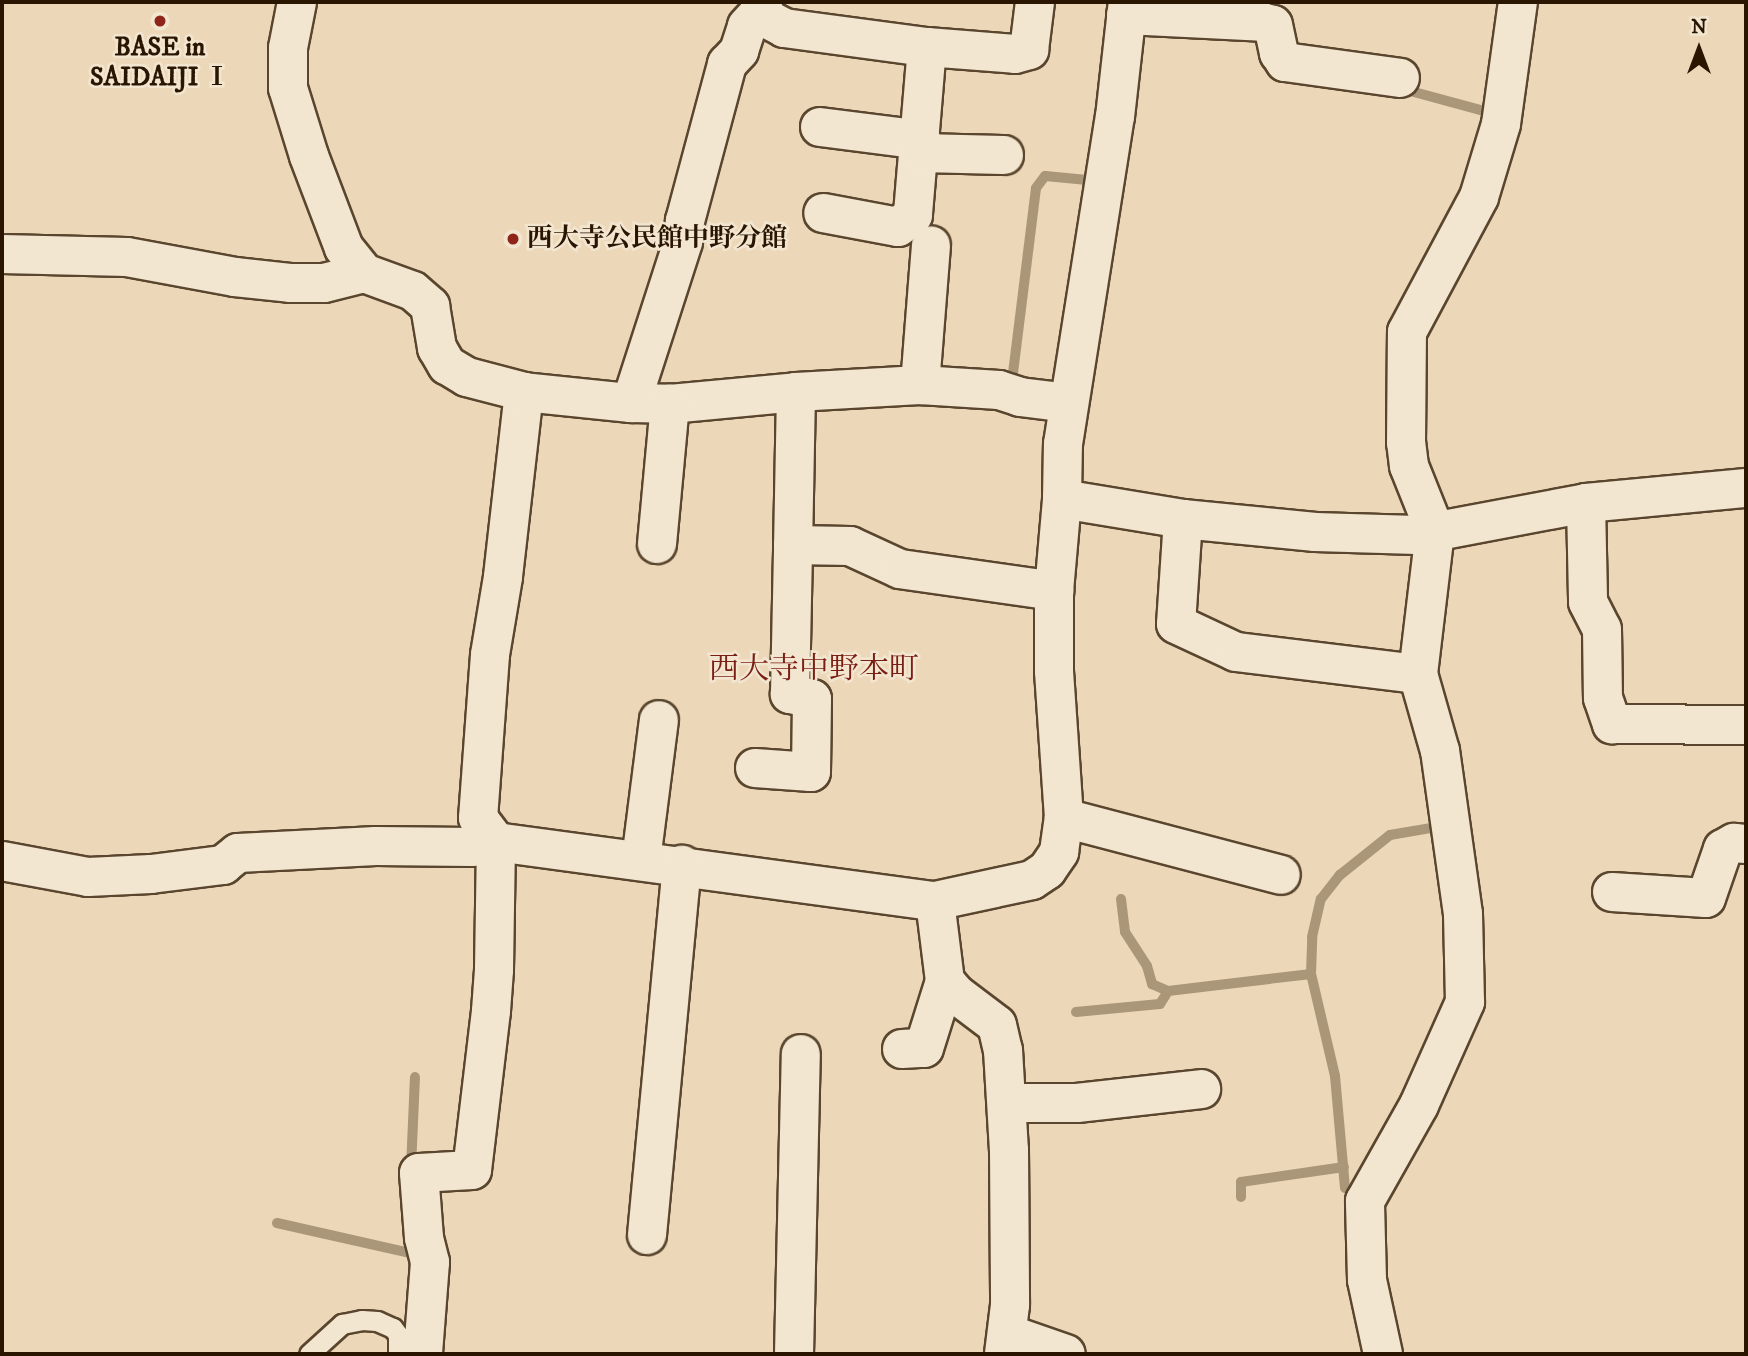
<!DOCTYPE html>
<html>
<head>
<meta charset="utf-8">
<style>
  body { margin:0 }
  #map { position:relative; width:1748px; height:1356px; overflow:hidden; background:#ecd8b8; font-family:"IM FELL DW Pica","Noto Serif JP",serif }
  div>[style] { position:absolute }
  .stream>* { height:10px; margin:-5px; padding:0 5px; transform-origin:5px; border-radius:5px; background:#aa9679 }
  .roads { filter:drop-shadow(2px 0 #5a462e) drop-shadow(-2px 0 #5a462e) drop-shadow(0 2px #5a462e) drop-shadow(0 -2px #5a462e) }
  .service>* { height:19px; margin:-9.5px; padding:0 9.5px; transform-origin:9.5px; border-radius:9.5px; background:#f3e6d1 }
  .minor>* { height:38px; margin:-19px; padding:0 19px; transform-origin:19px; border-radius:19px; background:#f3e6d1 }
  .dots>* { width:19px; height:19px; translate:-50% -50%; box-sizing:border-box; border:4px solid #f3e6d1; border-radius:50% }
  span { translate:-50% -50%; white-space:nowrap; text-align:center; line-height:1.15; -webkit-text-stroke:5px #f3e6d1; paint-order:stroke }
  .poi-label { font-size:26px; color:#2a1600; font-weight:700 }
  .left { translate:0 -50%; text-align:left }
  .quarter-label { font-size:30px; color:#7a1f14 }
  .frame { position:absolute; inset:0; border:4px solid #2a1600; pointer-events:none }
  .north { position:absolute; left:1664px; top:14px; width:70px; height:70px; -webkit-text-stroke:5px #f3e6d1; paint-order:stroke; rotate:0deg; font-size:19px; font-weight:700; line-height:28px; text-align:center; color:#2a1600 }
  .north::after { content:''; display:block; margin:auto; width:24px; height:32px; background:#2a1600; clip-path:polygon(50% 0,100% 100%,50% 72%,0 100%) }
</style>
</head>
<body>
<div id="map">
  <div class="stream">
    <i style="left:1403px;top:89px;width:95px;rotate:15.2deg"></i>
    <i style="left:1012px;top:381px;width:194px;rotate:-82.9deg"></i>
    <i style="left:1036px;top:188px;width:15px;rotate:-53deg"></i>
    <i style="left:1045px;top:176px;width:53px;rotate:5.4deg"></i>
    <i style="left:1121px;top:899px;width:33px;rotate:83deg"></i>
    <i style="left:1125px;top:932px;width:40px;rotate:57.1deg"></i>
    <i style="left:1147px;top:966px;width:19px;rotate:74deg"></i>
    <i style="left:1152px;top:984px;width:17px;rotate:24deg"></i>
    <i style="left:1168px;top:991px;width:144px;rotate:-6.8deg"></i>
    <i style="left:1076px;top:1012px;width:84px;rotate:-5.4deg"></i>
    <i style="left:1160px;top:1004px;width:15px;rotate:-58deg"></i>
    <i style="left:411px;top:1168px;width:91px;rotate:-87.5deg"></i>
    <i style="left:1345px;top:1188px;width:112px;rotate:-95.1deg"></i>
    <i style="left:1335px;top:1076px;width:105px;rotate:-103.2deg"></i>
    <i style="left:1311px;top:974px;width:37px;rotate:-88deg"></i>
    <i style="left:1312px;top:937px;width:39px;rotate:-77deg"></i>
    <i style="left:1321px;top:899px;width:31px;rotate:-52deg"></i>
    <i style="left:1340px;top:875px;width:64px;rotate:-38.7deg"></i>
    <i style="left:1390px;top:835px;width:48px;rotate:-9.7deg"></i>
    <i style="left:1241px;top:1197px;width:15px;rotate:-90deg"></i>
    <i style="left:1241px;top:1182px;width:104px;rotate:-8.3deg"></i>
    <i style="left:277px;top:1223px;width:146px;rotate:12.7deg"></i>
  </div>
  <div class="roads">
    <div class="service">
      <i style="left:309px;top:1354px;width:45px;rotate:-42.3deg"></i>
      <i style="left:342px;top:1324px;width:20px;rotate:-11deg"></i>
      <i style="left:362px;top:1320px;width:15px;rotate:4deg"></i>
      <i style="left:377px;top:1321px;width:17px;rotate:24deg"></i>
      <i style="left:393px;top:1328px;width:9px;rotate:54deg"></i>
      <i style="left:398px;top:1335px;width:19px;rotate:90deg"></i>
    </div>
    <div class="minor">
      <i style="left:297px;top:2px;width:47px;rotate:101.1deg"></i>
      <i style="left:288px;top:48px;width:40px;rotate:90deg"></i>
      <i style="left:288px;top:88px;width:71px;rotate:72.8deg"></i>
      <i style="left:309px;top:156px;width:98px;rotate:69.2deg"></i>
      <i style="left:344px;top:248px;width:32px;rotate:51deg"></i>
      <i style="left:364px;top:273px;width:52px;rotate:20.2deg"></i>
      <i style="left:413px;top:291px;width:23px;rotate:41deg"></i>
      <i style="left:430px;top:306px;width:43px;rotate:80.5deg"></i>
      <i style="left:437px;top:348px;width:20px;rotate:60deg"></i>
      <i style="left:447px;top:365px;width:23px;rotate:31deg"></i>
      <i style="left:467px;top:377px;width:59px;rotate:14.7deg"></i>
      <i style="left:524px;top:392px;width:186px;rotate:96.5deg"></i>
      <i style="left:503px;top:577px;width:79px;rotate:99.5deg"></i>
      <i style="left:490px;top:655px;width:163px;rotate:94.2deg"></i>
      <i style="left:478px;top:818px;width:30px;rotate:53deg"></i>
      <i style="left:496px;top:842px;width:128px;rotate:90.9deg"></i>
      <i style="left:494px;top:970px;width:41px;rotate:94.2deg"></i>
      <i style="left:491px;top:1011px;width:160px;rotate:96.8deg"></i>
      <i style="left:472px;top:1170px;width:53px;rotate:176.8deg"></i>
      <i style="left:419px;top:1173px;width:65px;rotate:85.6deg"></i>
      <i style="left:424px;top:1238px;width:25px;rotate:76deg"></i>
      <i style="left:430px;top:1262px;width:92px;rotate:94.4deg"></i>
      <i style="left:758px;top:14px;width:30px;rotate:28deg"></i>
      <i style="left:784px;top:28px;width:144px;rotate:7.6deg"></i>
      <i style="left:927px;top:47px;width:169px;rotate:94.8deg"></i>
      <i style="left:913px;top:215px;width:19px;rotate:141deg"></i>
      <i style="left:898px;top:227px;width:76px;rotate:-169.4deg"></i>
      <i style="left:1126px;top:15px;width:136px;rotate:2.9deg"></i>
      <i style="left:1262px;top:22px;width:11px;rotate:15deg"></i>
      <i style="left:1273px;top:25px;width:29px;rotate:78deg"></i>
      <i style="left:1279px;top:53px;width:11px;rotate:56deg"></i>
      <i style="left:1285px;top:62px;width:116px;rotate:7.9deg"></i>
      <i style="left:927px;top:47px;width:88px;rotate:4.5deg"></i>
      <i style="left:1015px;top:54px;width:15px;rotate:-16deg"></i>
      <i style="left:1029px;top:50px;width:48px;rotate:-82.9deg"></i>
      <i style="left:820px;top:127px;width:102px;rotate:7.3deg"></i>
      <i style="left:920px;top:153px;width:84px;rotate:1.4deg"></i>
      <i style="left:2px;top:254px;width:125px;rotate:1.4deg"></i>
      <i style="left:127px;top:257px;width:110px;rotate:10.5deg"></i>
      <i style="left:235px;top:277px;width:55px;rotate:6.2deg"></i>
      <i style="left:290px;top:283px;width:34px"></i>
      <i style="left:324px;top:283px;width:41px;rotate:-14deg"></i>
      <i style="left:920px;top:385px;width:140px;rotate:-85.5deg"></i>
      <i style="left:524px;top:392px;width:108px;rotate:5.9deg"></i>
      <i style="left:631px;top:403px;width:169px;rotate:-72.1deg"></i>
      <i style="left:683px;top:242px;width:21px;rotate:-85deg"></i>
      <i style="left:685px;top:221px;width:163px;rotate:-75deg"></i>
      <i style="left:727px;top:64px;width:18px;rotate:-47deg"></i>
      <i style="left:739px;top:51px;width:26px;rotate:-72deg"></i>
      <i style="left:747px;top:26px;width:16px;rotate:-47deg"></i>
      <i style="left:758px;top:14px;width:13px;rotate:-67deg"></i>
      <i style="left:796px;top:392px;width:153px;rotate:91.1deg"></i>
      <i style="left:793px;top:545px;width:57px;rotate:1deg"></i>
      <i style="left:850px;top:546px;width:55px;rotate:24.7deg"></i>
      <i style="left:900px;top:569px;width:156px;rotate:8.1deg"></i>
      <i style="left:631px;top:403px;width:39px;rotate:1deg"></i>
      <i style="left:670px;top:404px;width:127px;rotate:-5.4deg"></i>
      <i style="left:796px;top:392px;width:124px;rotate:-3.2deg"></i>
      <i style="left:920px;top:385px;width:79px;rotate:3.6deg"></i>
      <i style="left:999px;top:390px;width:22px;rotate:18deg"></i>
      <i style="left:1020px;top:397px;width:48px;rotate:7.1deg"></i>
      <i style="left:1062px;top:499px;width:123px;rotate:9.4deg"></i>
      <i style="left:1183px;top:519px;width:133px;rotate:5.6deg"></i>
      <i style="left:1315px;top:532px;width:102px;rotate:1.7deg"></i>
      <i style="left:1417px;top:535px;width:172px;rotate:-10.7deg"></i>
      <i style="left:1586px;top:503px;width:161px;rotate:-5.4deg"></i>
      <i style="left:1586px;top:503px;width:99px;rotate:88.8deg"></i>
      <i style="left:1588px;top:602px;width:30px;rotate:63deg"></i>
      <i style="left:1602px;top:629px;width:69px;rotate:89.2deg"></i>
      <i style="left:1603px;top:698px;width:28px;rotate:71deg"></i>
      <i style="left:1612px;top:724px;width:134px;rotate:0.4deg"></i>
      <i style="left:1183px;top:519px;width:105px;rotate:93.8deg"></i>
      <i style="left:1176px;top:624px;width:66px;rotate:25deg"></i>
      <i style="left:1236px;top:652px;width:183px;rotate:6.9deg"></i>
      <i style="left:657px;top:544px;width:141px;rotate:-84.7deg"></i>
      <i style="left:755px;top:768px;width:56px;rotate:4.1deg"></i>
      <i style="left:811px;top:772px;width:73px;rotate:-89.2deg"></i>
      <i style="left:812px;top:699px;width:23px;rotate:-167deg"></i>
      <i style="left:790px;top:694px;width:149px;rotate:-88.8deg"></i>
      <i style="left:1064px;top:818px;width:224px;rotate:14.7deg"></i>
      <i style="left:641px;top:860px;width:141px;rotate:-82.7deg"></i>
      <i style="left:2px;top:861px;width:87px;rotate:10.5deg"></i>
      <i style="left:88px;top:877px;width:63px;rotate:-2.7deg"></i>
      <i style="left:151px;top:874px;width:73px;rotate:-7.1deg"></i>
      <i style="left:223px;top:865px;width:19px;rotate:-39deg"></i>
      <i style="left:238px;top:853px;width:138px;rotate:-2.9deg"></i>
      <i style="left:376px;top:846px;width:96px;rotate:0.6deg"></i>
      <i style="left:472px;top:847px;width:25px;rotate:-12deg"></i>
      <i style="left:496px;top:842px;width:443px;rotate:7.7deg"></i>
      <i style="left:935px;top:901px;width:99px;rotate:-12.2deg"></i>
      <i style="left:1032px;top:880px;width:18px;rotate:-34deg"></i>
      <i style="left:1047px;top:870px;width:22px;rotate:-56deg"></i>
      <i style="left:1059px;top:852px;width:34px;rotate:-82deg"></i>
      <i style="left:1064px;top:818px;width:147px;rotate:-93.9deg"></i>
      <i style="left:1054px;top:671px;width:80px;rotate:-90deg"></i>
      <i style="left:1054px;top:591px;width:92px;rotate:-85deg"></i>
      <i style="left:1062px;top:499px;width:55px;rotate:-89deg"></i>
      <i style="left:1063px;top:444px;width:331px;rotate:-81deg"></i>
      <i style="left:1115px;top:117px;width:116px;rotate:-83.6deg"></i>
      <i style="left:1612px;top:892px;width:94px;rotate:3.7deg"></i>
      <i style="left:1706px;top:898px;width:52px;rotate:-70.9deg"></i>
      <i style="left:1723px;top:849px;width:13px;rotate:-29deg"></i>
      <i style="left:1734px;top:843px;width:12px;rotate:5deg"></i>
      <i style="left:935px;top:901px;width:81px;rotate:82.9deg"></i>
      <i style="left:945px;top:981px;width:17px;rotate:50deg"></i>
      <i style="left:956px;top:994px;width:51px;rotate:37.1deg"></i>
      <i style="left:997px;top:1025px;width:26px;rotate:77deg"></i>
      <i style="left:1003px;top:1050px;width:100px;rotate:86.6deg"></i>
      <i style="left:1009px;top:1150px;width:155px;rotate:89.6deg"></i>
      <i style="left:1010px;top:1305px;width:49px;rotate:97deg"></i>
      <i style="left:902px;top:1049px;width:22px;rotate:-3deg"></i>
      <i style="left:924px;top:1048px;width:70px;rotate:-72.6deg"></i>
      <i style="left:1007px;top:1103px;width:70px"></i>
      <i style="left:1077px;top:1103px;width:125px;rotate:-6.4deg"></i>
      <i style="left:647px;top:1235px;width:372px;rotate:-84.6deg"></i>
      <i style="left:1008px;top:1334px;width:61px;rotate:19deg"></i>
      <i style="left:794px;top:1354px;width:300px;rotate:-88.7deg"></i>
      <i style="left:1383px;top:1354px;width:76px;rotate:-102.2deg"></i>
      <i style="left:1367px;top:1280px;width:79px;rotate:-91.5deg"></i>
      <i style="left:1365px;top:1201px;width:110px;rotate:-60.6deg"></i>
      <i style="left:1419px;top:1105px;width:113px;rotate:-65.9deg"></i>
      <i style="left:1465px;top:1002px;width:88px;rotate:-91.3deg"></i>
      <i style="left:1463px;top:914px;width:165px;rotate:-98deg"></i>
      <i style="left:1440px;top:751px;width:80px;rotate:-105.9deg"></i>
      <i style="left:1418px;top:674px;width:144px;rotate:-83.2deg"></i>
      <i style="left:1435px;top:531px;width:70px;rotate:-111.8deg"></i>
      <i style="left:1409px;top:466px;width:23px;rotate:-97deg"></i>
      <i style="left:1406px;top:443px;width:111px;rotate:-89.5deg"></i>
      <i style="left:1407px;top:332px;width:153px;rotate:-61.9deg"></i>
      <i style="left:1479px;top:197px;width:76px;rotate:-73.2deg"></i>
      <i style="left:1501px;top:124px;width:123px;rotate:-82.1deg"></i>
    </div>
  </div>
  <div class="dots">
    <i style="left:160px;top:21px;background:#8f2418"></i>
    <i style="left:513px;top:239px;background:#8f2418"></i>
  </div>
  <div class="poi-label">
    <span style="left:160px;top:63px">BASE in<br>SAIDAIJI Ⅰ</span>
    <span class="left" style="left:527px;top:239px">西大寺公民館中野分館</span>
  </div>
  <div class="quarter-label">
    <span style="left:814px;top:670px">西大寺中野本町</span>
  </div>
  <div class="frame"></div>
  <div class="north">N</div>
</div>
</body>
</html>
